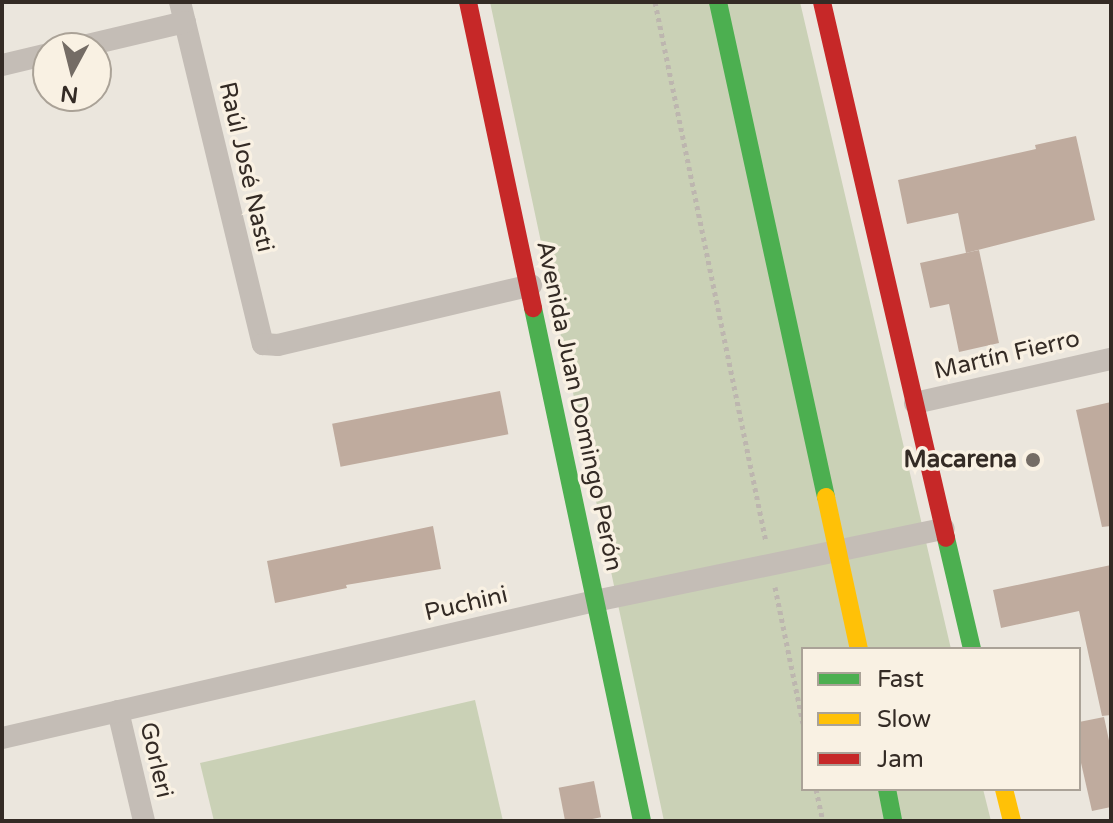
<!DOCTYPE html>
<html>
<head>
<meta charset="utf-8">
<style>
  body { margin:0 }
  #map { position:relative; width:1113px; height:823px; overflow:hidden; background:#ebe6dd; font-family:"Varela Round",sans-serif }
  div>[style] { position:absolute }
  .green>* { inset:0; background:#cad1b6 }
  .building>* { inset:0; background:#bfab9e; transform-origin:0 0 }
  .path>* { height:5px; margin-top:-2.5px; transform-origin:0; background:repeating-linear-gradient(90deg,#bdb6af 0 4px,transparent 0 8px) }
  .street>* { height:22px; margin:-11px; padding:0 11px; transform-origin:11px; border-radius:11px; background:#c4bdb6 }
  .fast>* { height:18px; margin:-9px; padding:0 9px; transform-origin:9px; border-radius:9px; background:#4caf50 }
  .slow>* { height:18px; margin:-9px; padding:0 9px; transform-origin:9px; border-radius:9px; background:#ffc107 }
  .jam>* { height:18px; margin:-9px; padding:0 9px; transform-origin:9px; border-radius:9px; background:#c62828 }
  .dots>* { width:22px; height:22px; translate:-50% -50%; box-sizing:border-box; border:4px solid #f9f1e3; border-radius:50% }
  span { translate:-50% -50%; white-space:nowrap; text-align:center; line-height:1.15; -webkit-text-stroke:7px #f9f1e3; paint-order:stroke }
  .street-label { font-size:24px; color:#342b25 }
  .poi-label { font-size:24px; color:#342b25; font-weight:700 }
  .right { translate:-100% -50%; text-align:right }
  .frame { position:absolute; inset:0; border:4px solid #342b25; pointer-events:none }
  .legend { position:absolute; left:801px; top:647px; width:280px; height:144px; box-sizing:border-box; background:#f9f1e3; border:2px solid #aaa297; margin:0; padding:10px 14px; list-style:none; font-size:24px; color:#342b25 }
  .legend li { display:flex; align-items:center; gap:16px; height:40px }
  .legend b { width:40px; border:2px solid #aaa297 }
  .north { position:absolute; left:32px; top:32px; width:80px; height:80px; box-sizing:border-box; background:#f9f1e3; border:2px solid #aaa297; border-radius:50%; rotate:187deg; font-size:22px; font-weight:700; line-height:32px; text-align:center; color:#342b25 }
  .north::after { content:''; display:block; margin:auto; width:28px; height:36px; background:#746c65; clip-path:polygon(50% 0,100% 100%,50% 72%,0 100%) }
</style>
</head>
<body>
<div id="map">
  <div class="green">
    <i style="clip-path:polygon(490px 2px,800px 2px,951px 649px,803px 649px,803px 789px,983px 789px,991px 821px,664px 821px)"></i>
    <i style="clip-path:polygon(475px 700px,503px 821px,214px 821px,200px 763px)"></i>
  </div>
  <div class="building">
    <i style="clip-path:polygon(1076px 136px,1095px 220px,966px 253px,958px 213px,907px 224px,898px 180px,1036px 149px,1035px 145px)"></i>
    <i style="clip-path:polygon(979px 250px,999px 343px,959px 352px,949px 304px,930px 308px,920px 263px)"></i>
    <i style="left:500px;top:391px;width:44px;height:171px;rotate:79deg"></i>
    <i style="clip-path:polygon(1111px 402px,1111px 526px,1102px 527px,1076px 410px)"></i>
    <i style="clip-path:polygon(433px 526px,441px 569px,346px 585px,347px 588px,275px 603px,267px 561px)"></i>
    <i style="clip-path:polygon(1111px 565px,1111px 715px,1102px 716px,1079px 611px,1001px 628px,993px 590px)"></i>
    <i style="clip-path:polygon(1104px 717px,1111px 750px,1111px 807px,1092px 811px,1079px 754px,1079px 722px)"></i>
    <i style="left:594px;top:781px;width:37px;height:36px;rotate:79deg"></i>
  </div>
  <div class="path">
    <i style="left:655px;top:2px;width:551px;rotate:78.38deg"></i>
    <i style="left:775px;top:587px;width:139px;rotate:78.4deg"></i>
    <i style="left:816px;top:789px;width:33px;rotate:78deg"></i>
  </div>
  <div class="street">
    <i style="left:180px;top:2px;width:352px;rotate:76.4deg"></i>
    <i style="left:263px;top:344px;width:15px;rotate:4deg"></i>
    <i style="left:278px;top:345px;width:260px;rotate:-13.3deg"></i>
    <i style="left:75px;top:48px;width:113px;rotate:-13.3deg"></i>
    <i style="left:2px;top:65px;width:47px;rotate:-13.4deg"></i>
    <i style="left:915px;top:403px;width:201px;rotate:-12.7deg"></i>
    <i style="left:118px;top:711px;width:113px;rotate:76.7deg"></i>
    <i style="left:2px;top:738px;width:609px;rotate:-13.01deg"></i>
    <i style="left:595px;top:601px;width:356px;rotate:-11.7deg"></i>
  </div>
  <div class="fast">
    <i style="left:718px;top:2px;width:507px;rotate:77.69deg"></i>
    <i style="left:533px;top:308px;width:524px;rotate:78deg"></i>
    <i style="left:946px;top:538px;width:114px;rotate:76.8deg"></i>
    <i style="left:887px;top:789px;width:33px;rotate:79deg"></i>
  </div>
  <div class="slow">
    <i style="left:826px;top:497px;width:156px;rotate:77.8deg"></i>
    <i style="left:1004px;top:789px;width:33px;rotate:76deg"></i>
  </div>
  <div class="jam">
    <i style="left:468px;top:2px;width:313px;rotate:78deg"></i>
    <i style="left:822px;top:2px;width:550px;rotate:76.97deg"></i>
  </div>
  <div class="dots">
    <i style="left:1033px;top:460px;background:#746c65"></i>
  </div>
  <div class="street-label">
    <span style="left:246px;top:167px;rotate:77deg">Raúl José Nasti</span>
    <span style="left:1007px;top:355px;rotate:-13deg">Martín Fierro</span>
    <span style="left:579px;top:406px;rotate:78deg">Avenida Juan Domingo Perón</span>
    <span style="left:466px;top:604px;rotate:-13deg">Puchini</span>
    <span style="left:156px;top:760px;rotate:77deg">Gorleri</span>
  </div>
  <div class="poi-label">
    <span class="right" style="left:1017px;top:460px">Macarena</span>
  </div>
  <div class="frame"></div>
  <ul class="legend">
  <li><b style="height:10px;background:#4caf50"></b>Fast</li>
  <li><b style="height:10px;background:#ffc107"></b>Slow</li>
  <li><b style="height:10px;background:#c62828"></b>Jam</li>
  </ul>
  <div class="north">N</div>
</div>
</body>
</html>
